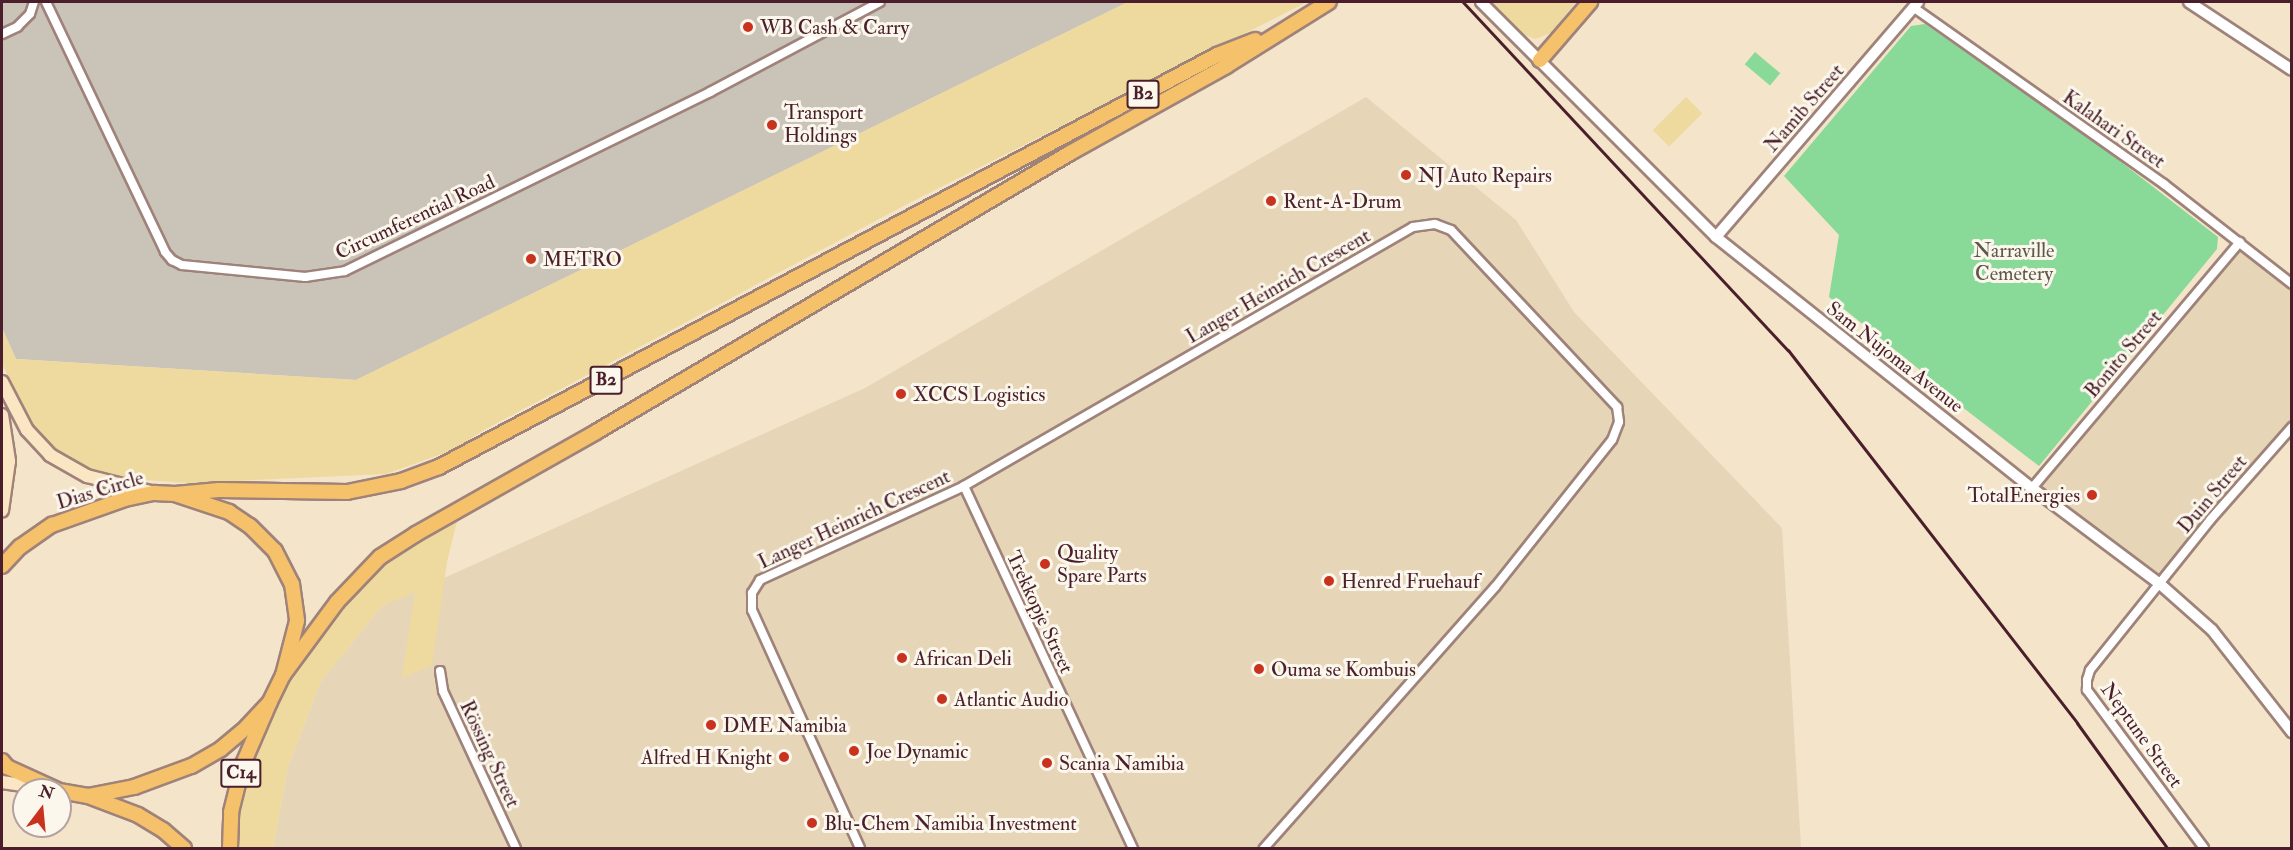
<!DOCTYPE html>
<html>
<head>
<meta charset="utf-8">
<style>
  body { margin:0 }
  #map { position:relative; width:2293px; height:850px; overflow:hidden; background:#f4e4c9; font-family:"IM FELL Double Pica",serif }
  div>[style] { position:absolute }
  .built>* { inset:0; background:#e6d5b7 }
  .industrial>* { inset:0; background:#c9c3b8 }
  .green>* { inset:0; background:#89d999; transform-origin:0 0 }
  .sand>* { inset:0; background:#eeda9e; transform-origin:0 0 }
  .roads { filter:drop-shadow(2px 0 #9f827a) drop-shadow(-2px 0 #9f827a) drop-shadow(0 2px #9f827a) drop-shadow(0 -2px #9f827a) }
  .minor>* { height:8px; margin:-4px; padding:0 4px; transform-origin:4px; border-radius:4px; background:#fff }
  .tertiary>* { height:10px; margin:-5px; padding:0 5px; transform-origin:5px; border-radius:5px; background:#fff }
  .secondary>* { height:12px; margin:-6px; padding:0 6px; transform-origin:6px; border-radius:6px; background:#fbe6c4 }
  .primary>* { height:14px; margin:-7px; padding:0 7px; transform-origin:7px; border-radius:7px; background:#f6c16b }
  .trunk>* { height:14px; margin:-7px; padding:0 7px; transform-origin:7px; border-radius:7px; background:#f6c16b }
  .rail>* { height:3px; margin:-1.5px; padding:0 1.5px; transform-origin:1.5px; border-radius:1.5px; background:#4a1f2b }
  .dots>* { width:16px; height:16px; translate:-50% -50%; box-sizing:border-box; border:3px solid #fbf7ec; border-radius:50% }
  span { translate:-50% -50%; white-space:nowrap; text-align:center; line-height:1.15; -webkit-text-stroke:6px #fbf7ec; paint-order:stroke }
  .shield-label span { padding:2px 4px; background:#fbf7ec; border:2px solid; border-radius:4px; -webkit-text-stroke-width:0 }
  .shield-label { font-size:18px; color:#4a1f2b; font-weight:700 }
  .poi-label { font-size:20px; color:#4a1f2b }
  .left { translate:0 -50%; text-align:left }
  .right { translate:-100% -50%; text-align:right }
  .street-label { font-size:20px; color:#4a1f2b }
  .park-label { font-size:20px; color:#5d574c }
  .frame { position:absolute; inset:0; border:3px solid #4a1f2b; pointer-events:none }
  .north { position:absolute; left:12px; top:778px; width:60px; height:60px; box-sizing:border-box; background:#fbf7ec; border:2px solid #b4a19f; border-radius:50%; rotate:16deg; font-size:16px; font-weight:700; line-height:24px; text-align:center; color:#4a1f2b }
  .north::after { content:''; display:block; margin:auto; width:21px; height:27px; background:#c8321e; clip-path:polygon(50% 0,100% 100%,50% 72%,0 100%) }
</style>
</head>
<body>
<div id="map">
  <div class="built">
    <i style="clip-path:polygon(1366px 97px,1516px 220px,1574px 312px,1782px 528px,1801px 848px,273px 848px,288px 767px,321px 681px,382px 606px,865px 388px)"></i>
    <i style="clip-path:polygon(2240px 242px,2291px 284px,2291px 427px,2160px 584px,2032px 488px)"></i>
  </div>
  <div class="industrial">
    <i style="clip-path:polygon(2px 2px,1128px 2px,356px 380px,16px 359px,2px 328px)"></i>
  </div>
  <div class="green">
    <i style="clip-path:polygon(1925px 24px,2099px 145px,2218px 237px,2217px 249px,2039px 466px,1918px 373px,1920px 370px,1829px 297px,1839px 235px,1784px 176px,1911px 26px)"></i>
    <i style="left:1755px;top:52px;width:33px;height:16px;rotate:40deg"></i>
  </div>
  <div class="sand">
    <i style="clip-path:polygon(1128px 2px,1307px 2px,911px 202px,484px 430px,453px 450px,386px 474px,188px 483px,132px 479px,96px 472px,54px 449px,32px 423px,2px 364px,2px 328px,16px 359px,356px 380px)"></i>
    <i style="clip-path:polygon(1487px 2px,1576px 2px,1551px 33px,1535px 39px,1514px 30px)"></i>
    <i style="left:1686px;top:97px;width:23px;height:47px;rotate:45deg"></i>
    <i style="clip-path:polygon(458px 517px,447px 562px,432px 665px,402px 678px,415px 592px,382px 606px,321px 681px,288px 767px,273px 848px,233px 848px,234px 805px,253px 752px,285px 688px,321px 633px,343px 601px,402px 547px)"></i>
  </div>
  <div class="roads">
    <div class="minor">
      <i style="left:46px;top:2px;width:277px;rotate:64.5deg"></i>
      <i style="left:165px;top:252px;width:11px;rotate:49deg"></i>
      <i style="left:172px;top:260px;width:11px;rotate:27deg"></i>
      <i style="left:182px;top:265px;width:124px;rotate:5.6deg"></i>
      <i style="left:305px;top:277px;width:40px;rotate:-8.5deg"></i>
      <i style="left:345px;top:271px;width:407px;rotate:-26.1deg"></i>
      <i style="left:710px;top:92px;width:192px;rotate:-27.9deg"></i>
      <i style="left:1913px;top:7px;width:307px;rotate:35.2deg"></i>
      <i style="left:2164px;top:184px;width:162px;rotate:38deg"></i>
      <i style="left:2px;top:34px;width:17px;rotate:-25deg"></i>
      <i style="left:17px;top:27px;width:18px;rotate:-45deg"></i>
      <i style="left:30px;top:14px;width:13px;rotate:-72deg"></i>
      <i style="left:964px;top:486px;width:400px;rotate:65deg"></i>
      <i style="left:2032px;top:488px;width:322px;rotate:-49.8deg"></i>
      <i style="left:440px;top:671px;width:20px;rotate:81deg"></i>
      <i style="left:443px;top:691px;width:173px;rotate:65.1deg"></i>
      <i style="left:860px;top:848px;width:261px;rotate:-114.4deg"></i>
      <i style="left:752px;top:610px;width:17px;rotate:-90deg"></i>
      <i style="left:752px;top:593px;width:15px;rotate:-58deg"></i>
      <i style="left:760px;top:580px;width:225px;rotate:-24.7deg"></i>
      <i style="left:964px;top:486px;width:518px;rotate:-29.98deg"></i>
      <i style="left:1413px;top:227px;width:22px;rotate:-8deg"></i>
      <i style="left:1435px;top:224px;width:17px;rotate:21deg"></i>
      <i style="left:1451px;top:230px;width:243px;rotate:46.8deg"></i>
      <i style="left:1617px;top:407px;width:15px;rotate:82deg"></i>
      <i style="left:1619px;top:422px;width:19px;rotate:111deg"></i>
      <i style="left:1612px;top:440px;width:188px;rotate:128.5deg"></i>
      <i style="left:1495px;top:587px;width:349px;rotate:131.5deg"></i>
      <i style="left:2204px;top:848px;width:197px;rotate:-126.5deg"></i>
      <i style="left:2087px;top:690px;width:10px;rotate:-90deg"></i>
      <i style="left:2087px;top:680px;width:10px;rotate:-73deg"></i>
      <i style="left:2090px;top:670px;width:193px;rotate:-51.3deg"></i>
      <i style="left:2211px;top:519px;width:123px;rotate:-48.6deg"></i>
    </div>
    <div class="tertiary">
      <i style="left:1481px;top:2px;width:332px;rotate:45deg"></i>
      <i style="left:1716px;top:237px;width:404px;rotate:38.5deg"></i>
      <i style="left:2032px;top:488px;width:160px;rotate:36.9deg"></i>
      <i style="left:2160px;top:584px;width:69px;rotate:41.5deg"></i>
      <i style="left:2212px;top:630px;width:130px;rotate:51.9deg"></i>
      <i style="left:2189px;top:2px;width:123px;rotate:33.4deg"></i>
      <i style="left:1716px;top:237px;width:310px;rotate:-49.3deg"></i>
    </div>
    <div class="secondary">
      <i style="left:2px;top:382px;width:54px;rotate:62.5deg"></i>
      <i style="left:27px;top:430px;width:34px;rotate:47deg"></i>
      <i style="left:50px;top:455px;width:43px;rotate:29.6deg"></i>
      <i style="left:87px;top:476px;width:69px;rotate:14.2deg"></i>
      <i style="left:2px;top:415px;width:47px;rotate:81.3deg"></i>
      <i style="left:9px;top:461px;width:50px;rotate:98deg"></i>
      <i style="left:2px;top:782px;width:49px;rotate:8.3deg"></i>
    </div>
    <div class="primary">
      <i style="left:88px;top:796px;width:53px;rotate:20.8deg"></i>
      <i style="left:138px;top:815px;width:29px;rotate:31deg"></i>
      <i style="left:163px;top:830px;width:28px;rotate:41deg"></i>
      <i style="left:230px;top:848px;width:36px;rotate:-88deg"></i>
      <i style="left:231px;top:812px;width:49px;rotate:-76deg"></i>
      <i style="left:243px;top:764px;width:65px;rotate:-66.6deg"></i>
    </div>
    <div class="trunk">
      <i style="left:1540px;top:60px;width:77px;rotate:-49.2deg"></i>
      <i style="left:175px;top:494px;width:44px;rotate:-5.2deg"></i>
      <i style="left:219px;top:490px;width:128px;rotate:0.9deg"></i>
      <i style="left:347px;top:492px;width:55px;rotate:-11.5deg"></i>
      <i style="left:401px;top:481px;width:40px;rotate:-20.2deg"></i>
      <i style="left:439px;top:467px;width:880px;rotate:-27.9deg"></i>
      <i style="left:1217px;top:55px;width:41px;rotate:-21.5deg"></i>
      <i style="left:2px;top:566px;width:26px;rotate:-47deg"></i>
      <i style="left:20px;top:547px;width:39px;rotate:-35deg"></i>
      <i style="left:52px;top:525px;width:77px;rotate:-19.6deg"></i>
      <i style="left:125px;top:499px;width:30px;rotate:-12deg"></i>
      <i style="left:154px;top:493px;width:21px;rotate:3deg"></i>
      <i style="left:175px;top:494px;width:57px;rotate:18.4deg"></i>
      <i style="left:229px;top:512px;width:25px;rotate:34deg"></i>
      <i style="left:250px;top:526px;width:35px;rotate:45deg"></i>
      <i style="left:275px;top:551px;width:37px;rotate:63deg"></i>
      <i style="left:292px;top:584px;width:37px;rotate:82deg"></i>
      <i style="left:297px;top:621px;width:56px;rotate:104.5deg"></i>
      <i style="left:283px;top:675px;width:30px;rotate:116deg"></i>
      <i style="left:270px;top:702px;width:34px;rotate:133deg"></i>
      <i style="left:247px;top:727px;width:34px;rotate:140deg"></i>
      <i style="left:221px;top:749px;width:34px;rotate:150deg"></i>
      <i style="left:191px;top:766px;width:61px;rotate:159.8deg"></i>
      <i style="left:134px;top:787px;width:47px;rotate:168.9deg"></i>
      <i style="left:88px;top:796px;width:28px;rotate:-170deg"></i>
      <i style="left:283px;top:675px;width:91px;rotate:-53.5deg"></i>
      <i style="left:337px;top:602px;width:62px;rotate:-46.3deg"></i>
      <i style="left:380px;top:557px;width:43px;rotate:-32.6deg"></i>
      <i style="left:416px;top:534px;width:207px;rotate:-29.5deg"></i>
      <i style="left:596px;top:432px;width:550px;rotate:-30.48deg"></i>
      <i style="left:1070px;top:153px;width:179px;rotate:-29.1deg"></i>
      <i style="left:1226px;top:66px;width:121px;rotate:-31.9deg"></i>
      <i style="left:2px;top:761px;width:8px;rotate:50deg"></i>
      <i style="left:7px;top:767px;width:55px;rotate:24.7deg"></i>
    </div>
  </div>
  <div class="rail">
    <i style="left:1463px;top:2px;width:476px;rotate:47deg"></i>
    <i style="left:1788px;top:350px;width:472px;rotate:52.2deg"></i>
    <i style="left:2077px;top:723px;width:154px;rotate:54.2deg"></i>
  </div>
  <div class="dots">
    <i style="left:748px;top:27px;background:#c8321e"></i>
    <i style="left:772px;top:125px;background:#c8321e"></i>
    <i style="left:1406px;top:175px;background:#c8321e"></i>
    <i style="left:1271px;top:201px;background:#c8321e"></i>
    <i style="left:531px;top:259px;background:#c8321e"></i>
    <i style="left:901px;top:394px;background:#c8321e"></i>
    <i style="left:2092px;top:495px;background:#c8321e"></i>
    <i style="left:1045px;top:564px;background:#c8321e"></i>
    <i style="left:1329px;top:581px;background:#c8321e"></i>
    <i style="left:902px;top:658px;background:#c8321e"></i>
    <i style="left:1259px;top:669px;background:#c8321e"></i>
    <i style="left:942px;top:699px;background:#c8321e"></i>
    <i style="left:711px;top:725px;background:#c8321e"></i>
    <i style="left:854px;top:751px;background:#c8321e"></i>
    <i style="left:784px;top:757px;background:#c8321e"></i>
    <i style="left:1047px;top:763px;background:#c8321e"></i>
    <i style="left:812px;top:823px;background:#c8321e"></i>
  </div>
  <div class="shield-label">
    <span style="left:1143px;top:94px">B2</span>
    <span style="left:606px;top:380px">B2</span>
    <span style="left:241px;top:773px">C14</span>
  </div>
  <div class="poi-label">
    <span class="left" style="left:760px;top:27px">WB Cash &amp; Carry</span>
    <span class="left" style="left:784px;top:124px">Transport<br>Holdings</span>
    <span class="left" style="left:1418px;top:175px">NJ Auto Repairs</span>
    <span class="left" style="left:1283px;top:201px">Rent-A-Drum</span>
    <span class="left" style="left:543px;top:259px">METRO</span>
    <span class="left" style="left:913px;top:394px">XCCS Logistics</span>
    <span class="right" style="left:2080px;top:495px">TotalEnergies</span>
    <span class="left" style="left:1057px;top:564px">Quality<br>Spare Parts</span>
    <span class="left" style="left:1341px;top:581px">Henred Fruehauf</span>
    <span class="left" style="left:914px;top:658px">African Deli</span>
    <span class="left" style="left:1271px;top:669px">Ouma se Kombuis</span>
    <span class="left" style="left:954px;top:699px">Atlantic Audio</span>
    <span class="left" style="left:723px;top:725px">DME Namibia</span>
    <span class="left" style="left:866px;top:751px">Joe Dynamic</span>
    <span class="right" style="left:772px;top:757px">Alfred H Knight</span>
    <span class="left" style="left:1059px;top:763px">Scania Namibia</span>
    <span class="left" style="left:824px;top:823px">Blu-Chem Namibia Investment</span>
  </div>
  <div class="street-label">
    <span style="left:1804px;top:108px;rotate:-49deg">Namib Street</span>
    <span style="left:2114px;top:129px;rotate:35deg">Kalahari Street</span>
    <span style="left:415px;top:217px;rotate:-25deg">Circumferential Road</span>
    <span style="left:1278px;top:286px;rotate:-30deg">Langer Heinrich Crescent</span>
    <span style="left:2123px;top:354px;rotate:-50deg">Bonito Street</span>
    <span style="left:1895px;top:357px;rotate:38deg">Sam Nujoma Avenue</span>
    <span style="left:100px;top:490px;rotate:-17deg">Dias Circle</span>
    <span style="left:2212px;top:494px;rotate:-50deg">Duin Street</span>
    <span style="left:854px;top:519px;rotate:-25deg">Langer Heinrich Crescent</span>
    <span style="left:1040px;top:612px;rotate:65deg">Trekkopje Street</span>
    <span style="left:2142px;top:735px;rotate:54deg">Neptune Street</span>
    <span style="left:490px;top:754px;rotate:65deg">Rössing Street</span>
  </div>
  <div class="park-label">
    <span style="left:2014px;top:262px">Narraville<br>Cemetery</span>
  </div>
  <div class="frame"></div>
  <div class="north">N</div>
</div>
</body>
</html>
